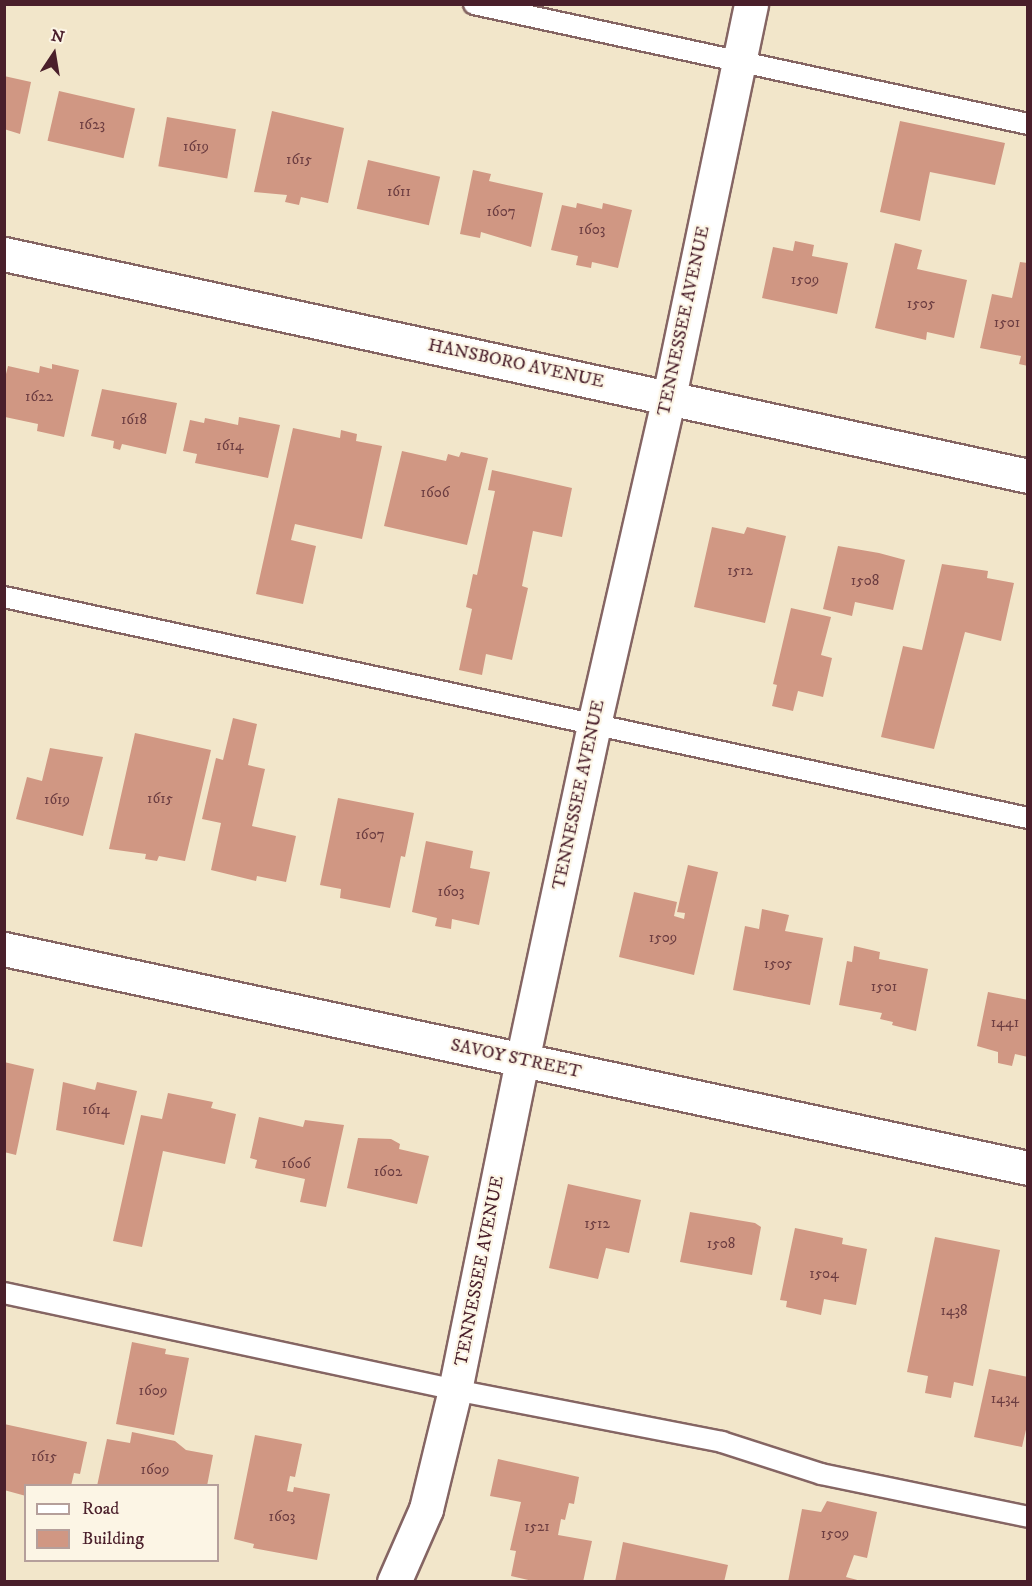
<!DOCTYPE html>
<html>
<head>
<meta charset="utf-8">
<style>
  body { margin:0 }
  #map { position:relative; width:1032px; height:1586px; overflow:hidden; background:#f2e6ca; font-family:"IM FELL DW Pica",serif }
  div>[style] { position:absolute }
  .building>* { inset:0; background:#d09783; transform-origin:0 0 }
  .roads { filter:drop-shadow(2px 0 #856563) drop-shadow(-2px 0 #856563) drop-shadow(0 2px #856563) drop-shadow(0 -2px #856563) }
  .service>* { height:20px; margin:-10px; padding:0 10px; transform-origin:10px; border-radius:10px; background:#fff }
  .minor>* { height:33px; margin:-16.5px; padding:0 16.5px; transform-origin:16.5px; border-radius:16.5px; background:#fff }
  span { translate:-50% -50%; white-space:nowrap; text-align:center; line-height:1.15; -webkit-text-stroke:4.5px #fcf5e5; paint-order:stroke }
  .number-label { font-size:15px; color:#6c3d41 }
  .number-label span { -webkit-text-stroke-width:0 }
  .street-label { font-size:18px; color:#4a1f2b }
  .frame { position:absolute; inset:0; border:6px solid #4a1f2b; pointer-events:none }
  .legend { position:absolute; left:24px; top:1484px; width:195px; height:78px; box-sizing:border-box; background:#fcf5e5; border:2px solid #b59f9b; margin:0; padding:8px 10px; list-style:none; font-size:18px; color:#4a1f2b }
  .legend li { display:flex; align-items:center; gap:12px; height:30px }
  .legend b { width:30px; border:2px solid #b59f9b }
  .north { position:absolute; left:24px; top:24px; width:60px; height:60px; -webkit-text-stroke:4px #fcf5e5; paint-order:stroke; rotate:12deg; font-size:16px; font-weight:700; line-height:24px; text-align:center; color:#4a1f2b }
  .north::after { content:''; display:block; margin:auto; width:21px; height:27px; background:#4a1f2b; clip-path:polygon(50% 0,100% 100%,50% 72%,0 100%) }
</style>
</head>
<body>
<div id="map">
  <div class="building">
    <i style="clip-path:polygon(4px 76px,31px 82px,20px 134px,4px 129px)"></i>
    <i style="left:59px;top:91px;width:78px;height:51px;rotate:13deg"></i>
    <i style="clip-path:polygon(272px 111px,344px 128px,328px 203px,301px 197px,299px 205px,285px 202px,287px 195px,254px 192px)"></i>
    <i style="left:167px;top:117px;width:70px;height:50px;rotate:10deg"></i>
    <i style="clip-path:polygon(900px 121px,1005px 143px,995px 185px,930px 172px,920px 221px,880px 212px)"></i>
    <i style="left:368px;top:160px;width:74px;height:50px;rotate:13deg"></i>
    <i style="clip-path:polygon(473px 170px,491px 174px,489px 181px,543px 193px,531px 247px,481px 232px,480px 238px,460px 234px)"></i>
    <i style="clip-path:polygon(577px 203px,602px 209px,603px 203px,632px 210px,618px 268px,592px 262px,591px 268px,576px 265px,578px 256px,551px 250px,562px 205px,576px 208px)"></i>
    <i style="clip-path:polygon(795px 241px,814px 245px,812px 256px,848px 263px,837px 314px,762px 298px,773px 247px,793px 251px)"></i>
    <i style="clip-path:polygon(895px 243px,922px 250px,917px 269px,967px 280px,954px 338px,927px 332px,926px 340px,875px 328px)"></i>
    <i style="clip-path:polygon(1020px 262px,1028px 263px,1028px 366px,1019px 364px,1021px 356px,980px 348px,992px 294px,1012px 298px)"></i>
    <i style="clip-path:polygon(52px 364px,79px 370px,64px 437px,37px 431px,38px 424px,5px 417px,4px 412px,4px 382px,8px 366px,39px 373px,40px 366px,52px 369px)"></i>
    <i style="clip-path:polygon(102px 389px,177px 403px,166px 454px,122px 444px,120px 450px,113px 448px,114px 441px,91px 436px)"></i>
    <i style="clip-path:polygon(239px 417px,280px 425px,268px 478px,195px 463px,197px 454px,183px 451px,190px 420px,204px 423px,205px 418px,238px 425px)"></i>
    <i style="clip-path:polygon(293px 428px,340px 438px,341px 430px,357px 434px,356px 441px,382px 446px,362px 539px,295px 524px,291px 540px,316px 546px,303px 604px,256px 594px)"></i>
    <i style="clip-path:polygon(402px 451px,446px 461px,448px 454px,459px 457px,461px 452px,488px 458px,467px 545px,384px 526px)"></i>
    <i style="clip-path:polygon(492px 470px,572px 488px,562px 537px,533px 531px,522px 586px,528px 588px,512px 660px,486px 654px,482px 675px,459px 670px,472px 609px,466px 607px,473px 574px,477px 575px,495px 491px,488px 490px)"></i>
    <i style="clip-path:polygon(712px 527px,744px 534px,747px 527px,786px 536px,765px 623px,694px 607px)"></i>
    <i style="clip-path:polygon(838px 546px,879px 553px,905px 560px,893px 610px,855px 602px,852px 616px,823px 609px)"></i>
    <i style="clip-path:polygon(942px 564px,988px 571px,987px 578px,1014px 583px,1001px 641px,965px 632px,934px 749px,881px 737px,903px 646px,922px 650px)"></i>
    <i style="clip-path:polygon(791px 608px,831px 617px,821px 655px,832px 658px,823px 697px,798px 691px,793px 711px,772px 706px,777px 685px,773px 684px)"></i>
    <i style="clip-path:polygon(233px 718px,257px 724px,248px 765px,265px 769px,252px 826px,296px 836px,286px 882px,257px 876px,256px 881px,211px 870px,221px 823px,202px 819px,216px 758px,223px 760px)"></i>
    <i style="clip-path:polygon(135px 733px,211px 750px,185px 861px,159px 856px,157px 861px,145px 859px,146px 854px,109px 849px)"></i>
    <i style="clip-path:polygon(50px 748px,103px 757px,83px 836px,16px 819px,27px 777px,42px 781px)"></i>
    <i style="clip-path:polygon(338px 798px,414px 813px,405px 857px,401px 856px,390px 908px,340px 898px,341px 889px,320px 885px)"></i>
    <i style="clip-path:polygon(426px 841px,473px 851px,470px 868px,490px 872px,479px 925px,452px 919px,451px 929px,435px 926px,437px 918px,412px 912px)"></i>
    <i style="clip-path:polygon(688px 865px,718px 872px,694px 975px,619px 957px,634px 892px,677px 902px,674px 916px,684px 919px,685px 913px,677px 912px)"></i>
    <i style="clip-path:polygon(762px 909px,789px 915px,785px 931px,823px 938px,810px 1005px,733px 990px,745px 926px,759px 929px)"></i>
    <i style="clip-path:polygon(854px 946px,880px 952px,879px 959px,928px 969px,916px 1031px,892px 1025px,893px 1022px,880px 1019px,882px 1013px,839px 1005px,847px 961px,852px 962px)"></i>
    <i style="clip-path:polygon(988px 992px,1028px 1000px,1028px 1057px,1015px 1054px,1012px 1066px,998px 1063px,998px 1052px,977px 1046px)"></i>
    <i style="clip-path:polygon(4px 1062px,34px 1069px,16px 1155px,4px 1152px)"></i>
    <i style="clip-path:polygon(63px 1082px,95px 1090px,97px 1082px,137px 1091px,124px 1145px,56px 1130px)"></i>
    <i style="clip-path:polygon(168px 1093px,213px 1102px,211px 1108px,236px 1114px,225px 1164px,163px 1151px,142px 1247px,113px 1241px,141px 1115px,162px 1119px)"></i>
    <i style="clip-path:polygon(259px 1117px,303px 1127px,305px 1120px,344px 1125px,326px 1207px,300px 1202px,305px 1179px,255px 1168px,257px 1160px,250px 1158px)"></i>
    <i style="clip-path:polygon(358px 1138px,391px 1139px,400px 1144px,399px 1149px,429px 1156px,417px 1204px,347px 1188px)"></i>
    <i style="clip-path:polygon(568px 1184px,641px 1200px,629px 1253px,606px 1248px,598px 1279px,549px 1268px)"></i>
    <i style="clip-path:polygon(690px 1212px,755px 1223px,761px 1227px,752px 1275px,680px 1262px)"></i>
    <i style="clip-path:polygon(795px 1228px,843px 1238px,842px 1244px,867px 1249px,856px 1305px,824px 1299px,821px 1315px,786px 1307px,787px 1301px,780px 1300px)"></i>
    <i style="clip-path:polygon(935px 1237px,1000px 1250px,973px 1386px,954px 1382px,951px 1398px,925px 1393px,928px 1376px,907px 1372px)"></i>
    <i style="clip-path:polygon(132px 1342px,166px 1349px,165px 1354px,189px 1358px,174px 1435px,116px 1424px)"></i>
    <i style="clip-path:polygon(989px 1369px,1028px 1377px,1028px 1421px,1022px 1447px,974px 1437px)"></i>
    <i style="clip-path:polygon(4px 1424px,87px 1442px,80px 1474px,74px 1473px,71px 1486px,26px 1486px,26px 1496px,4px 1490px)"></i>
    <i style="clip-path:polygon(132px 1432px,175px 1441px,186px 1450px,213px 1455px,207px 1486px,97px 1486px,107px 1439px,130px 1443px)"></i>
    <i style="clip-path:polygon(255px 1435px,302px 1444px,295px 1477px,290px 1476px,287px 1491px,293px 1492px,294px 1487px,330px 1494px,317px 1560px,253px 1548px,254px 1544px,234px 1539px)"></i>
    <i style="clip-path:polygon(498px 1459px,579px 1477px,574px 1504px,569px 1503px,565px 1520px,561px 1519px,558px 1535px,592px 1541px,583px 1582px,537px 1582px,511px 1576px,516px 1551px,510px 1550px,521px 1502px,490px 1496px)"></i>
    <i style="clip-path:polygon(827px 1501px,877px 1512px,867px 1558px,854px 1555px,846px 1577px,865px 1582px,788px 1582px,802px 1509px,821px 1512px)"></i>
    <i style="clip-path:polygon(623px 1542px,728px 1565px,724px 1582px,615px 1582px)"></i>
  </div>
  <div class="roads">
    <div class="service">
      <i style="left:474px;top:4px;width:567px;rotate:12.22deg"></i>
      <i style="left:4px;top:597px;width:1048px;rotate:12.18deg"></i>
      <i style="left:4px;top:1293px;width:461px;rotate:12.1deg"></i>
      <i style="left:455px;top:1390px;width:272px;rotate:11deg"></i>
      <i style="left:722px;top:1442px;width:104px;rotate:17.9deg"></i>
      <i style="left:821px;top:1474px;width:211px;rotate:11.7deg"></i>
    </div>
    <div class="minor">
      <i style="left:4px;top:254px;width:1048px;rotate:12.23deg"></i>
      <i style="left:4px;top:949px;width:1047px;rotate:12.07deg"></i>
      <i style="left:394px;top:1582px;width:80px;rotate:-66.3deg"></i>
      <i style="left:426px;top:1509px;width:122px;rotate:-76.3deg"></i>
      <i style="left:455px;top:1390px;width:336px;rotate:-78.5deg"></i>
      <i style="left:522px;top:1061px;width:345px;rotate:-77.9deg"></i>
      <i style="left:594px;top:724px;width:335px;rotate:-77.1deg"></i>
      <i style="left:669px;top:397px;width:401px;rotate:-78.2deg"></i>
    </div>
  </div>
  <div class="number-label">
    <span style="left:92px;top:125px">1623</span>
    <span style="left:196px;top:147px">1619</span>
    <span style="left:299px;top:160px">1615</span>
    <span style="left:399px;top:192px">1611</span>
    <span style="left:501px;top:212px">1607</span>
    <span style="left:592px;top:230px">1603</span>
    <span style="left:805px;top:280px">1509</span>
    <span style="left:921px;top:304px">1505</span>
    <span style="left:1007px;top:323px">1501</span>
    <span style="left:39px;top:397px">1622</span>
    <span style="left:134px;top:420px">1618</span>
    <span style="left:230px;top:446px">1614</span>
    <span style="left:435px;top:493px">1606</span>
    <span style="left:740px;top:571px">1512</span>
    <span style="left:865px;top:581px">1508</span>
    <span style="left:160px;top:799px">1615</span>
    <span style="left:57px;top:800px">1619</span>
    <span style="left:370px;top:835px">1607</span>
    <span style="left:451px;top:892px">1603</span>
    <span style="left:663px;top:938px">1509</span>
    <span style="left:778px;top:964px">1505</span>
    <span style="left:884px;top:987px">1501</span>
    <span style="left:1005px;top:1023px">1441</span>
    <span style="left:96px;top:1110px">1614</span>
    <span style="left:296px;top:1164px">1606</span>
    <span style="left:388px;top:1172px">1602</span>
    <span style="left:597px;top:1224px">1512</span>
    <span style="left:721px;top:1244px">1508</span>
    <span style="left:824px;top:1274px">1504</span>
    <span style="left:954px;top:1311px">1438</span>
    <span style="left:153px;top:1391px">1609</span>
    <span style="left:1005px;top:1399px">1434</span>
    <span style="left:44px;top:1457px">1615</span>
    <span style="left:155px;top:1470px">1609</span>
    <span style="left:282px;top:1517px">1603</span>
    <span style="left:537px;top:1527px">1521</span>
    <span style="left:835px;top:1534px">1509</span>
  </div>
  <div class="street-label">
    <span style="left:684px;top:321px;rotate:-78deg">TENNESSEE AVENUE</span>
    <span style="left:516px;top:364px;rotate:12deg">HANSBORO AVENUE</span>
    <span style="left:579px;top:795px;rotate:-78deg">TENNESSEE AVENUE</span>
    <span style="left:516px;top:1059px;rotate:12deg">SAVOY STREET</span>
    <span style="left:480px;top:1271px;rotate:-79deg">TENNESSEE AVENUE</span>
  </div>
  <div class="frame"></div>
  <ul class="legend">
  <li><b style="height:8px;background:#fff"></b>Road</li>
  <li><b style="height:16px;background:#d09783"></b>Building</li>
  </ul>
  <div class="north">N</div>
</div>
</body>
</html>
